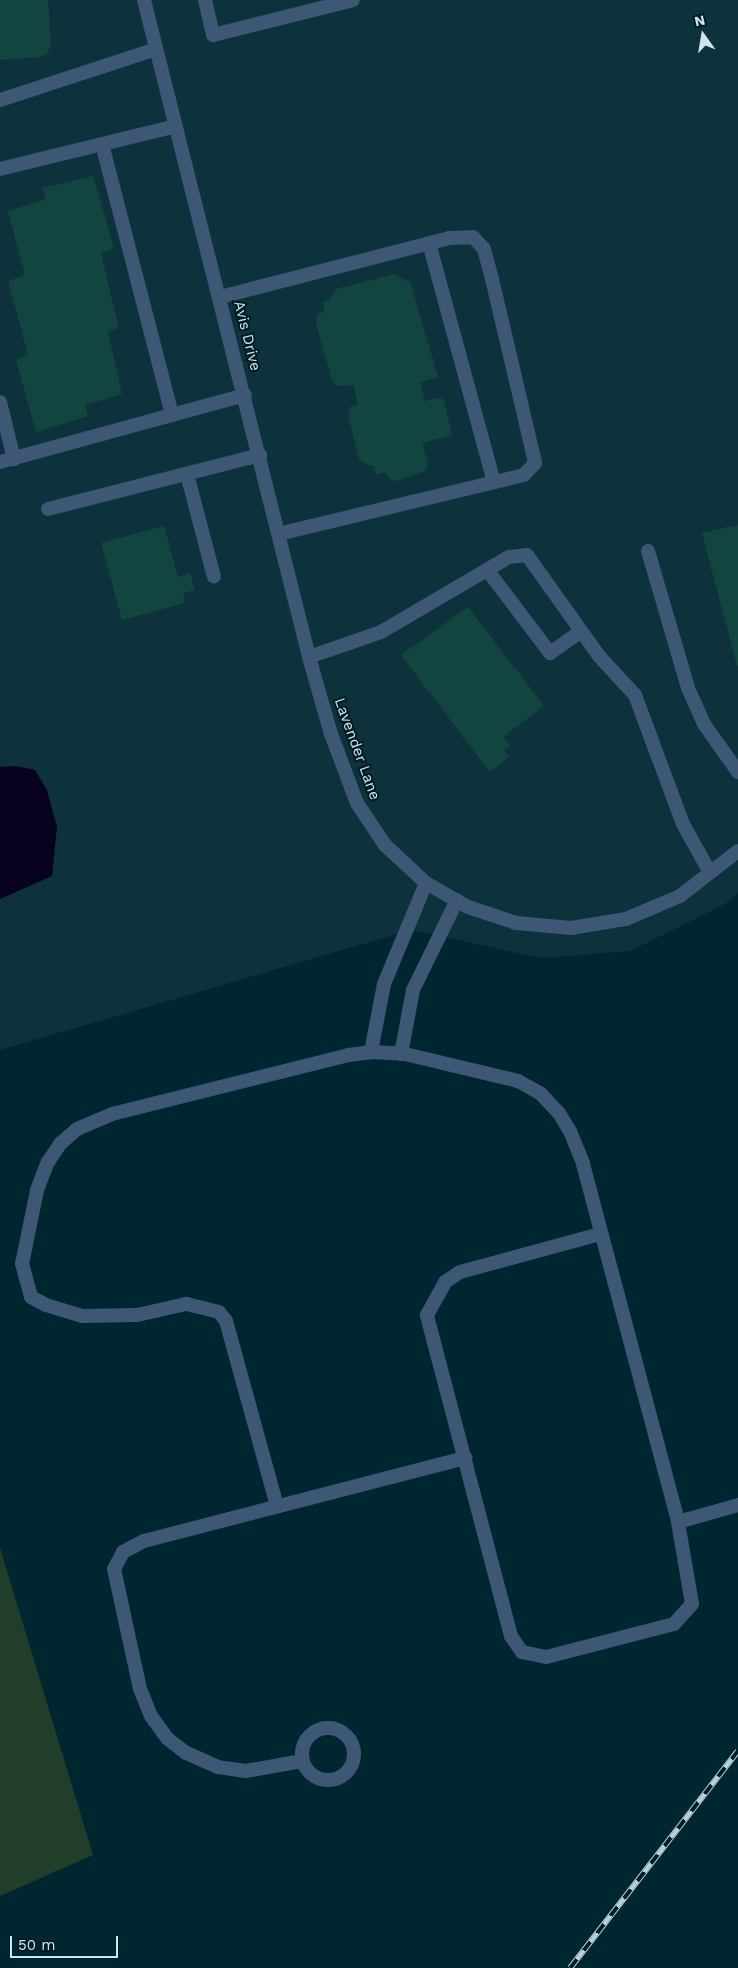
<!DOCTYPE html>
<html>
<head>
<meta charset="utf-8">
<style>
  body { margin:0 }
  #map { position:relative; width:738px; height:1968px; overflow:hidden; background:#002630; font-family:"Work Sans",sans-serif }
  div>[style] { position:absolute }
  .built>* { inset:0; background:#0d323c }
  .green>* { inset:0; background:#203e29 }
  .water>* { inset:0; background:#070220 }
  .building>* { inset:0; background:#134540 }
  .minor>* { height:14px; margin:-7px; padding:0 7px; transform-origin:7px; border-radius:7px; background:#3e5774 }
  .minor>.ring { margin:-7px; padding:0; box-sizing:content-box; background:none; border:14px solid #3e5774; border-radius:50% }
  .rail>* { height:5.5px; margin-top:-2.75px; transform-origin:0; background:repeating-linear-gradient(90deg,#011c23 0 11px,#bbd0d7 0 22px); box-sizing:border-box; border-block:1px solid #bbd0d7 }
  span { translate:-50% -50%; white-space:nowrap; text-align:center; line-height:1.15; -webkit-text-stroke:4px #011c23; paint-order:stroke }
  .street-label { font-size:15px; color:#d2e5ec }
  .north { position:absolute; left:678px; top:10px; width:50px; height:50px; -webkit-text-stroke:4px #011c23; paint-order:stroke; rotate:347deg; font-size:14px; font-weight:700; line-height:20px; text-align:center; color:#d2e5ec }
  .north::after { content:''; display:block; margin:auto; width:18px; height:22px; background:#d2e5ec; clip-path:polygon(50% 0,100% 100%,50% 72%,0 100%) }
  .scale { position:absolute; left:10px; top:1936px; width:108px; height:22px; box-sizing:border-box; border:2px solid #d2e5ec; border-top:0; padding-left:6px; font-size:15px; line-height:18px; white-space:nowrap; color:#d2e5ec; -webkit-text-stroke:4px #011c23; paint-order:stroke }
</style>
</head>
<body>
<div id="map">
  <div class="built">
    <i style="clip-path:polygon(0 0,738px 0,738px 893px,725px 904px,630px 951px,541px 958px,411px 930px,0 1050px)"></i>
  </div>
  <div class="green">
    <i style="clip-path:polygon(0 1548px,93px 1855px,0 1896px)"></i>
  </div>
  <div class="water">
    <i style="clip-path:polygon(15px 766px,35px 770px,47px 790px,57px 827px,52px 876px,0 899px,0 767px)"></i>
  </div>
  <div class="building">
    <i style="clip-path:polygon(0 0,48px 0,51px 43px,48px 53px,41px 57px,0 60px)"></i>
    <i style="clip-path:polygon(93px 176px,114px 248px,101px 253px,119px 328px,108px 332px,122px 394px,85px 405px,88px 416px,36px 432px,16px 360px,28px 354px,8px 281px,25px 275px,8px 211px,46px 199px,42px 188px)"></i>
    <i style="clip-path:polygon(394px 274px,410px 282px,438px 377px,420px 382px,425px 401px,443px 397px,452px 435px,422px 443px,428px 464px,425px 471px,397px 481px,391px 480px,384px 472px,375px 475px,374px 466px,368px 466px,359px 459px,348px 416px,351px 406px,358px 405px,353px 385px,337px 386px,332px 380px,316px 323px,317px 315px,325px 310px,323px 302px,329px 300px,337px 289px)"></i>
    <i style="clip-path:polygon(738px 525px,738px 665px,737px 666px,702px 533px)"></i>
    <i style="clip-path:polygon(164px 526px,178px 577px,190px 573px,195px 590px,183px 594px,185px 603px,122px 620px,101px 543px)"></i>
    <i style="clip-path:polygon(468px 607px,544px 706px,503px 737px,510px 745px,504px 750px,509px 757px,490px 772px,401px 655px)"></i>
  </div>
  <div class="minor">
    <i style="left:144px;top:0;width:677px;rotate:75.9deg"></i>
    <i style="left:309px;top:657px;width:80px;rotate:74.1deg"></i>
    <i style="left:331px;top:734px;width:74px;rotate:69.4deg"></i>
    <i style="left:357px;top:803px;width:50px;rotate:56.3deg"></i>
    <i style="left:385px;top:845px;width:56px;rotate:42.8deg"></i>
    <i style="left:426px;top:883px;width:48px;rotate:29.7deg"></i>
    <i style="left:468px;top:907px;width:51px;rotate:18.4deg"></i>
    <i style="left:516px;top:923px;width:55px;rotate:5.2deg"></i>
    <i style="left:571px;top:928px;width:56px;rotate:-9.3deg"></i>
    <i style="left:626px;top:919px;width:59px;rotate:-23.1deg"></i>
    <i style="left:680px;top:896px;width:73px;rotate:-37.8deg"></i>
    <i style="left:205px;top:0;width:36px;rotate:77deg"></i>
    <i style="left:213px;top:35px;width:144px;rotate:-14deg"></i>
    <i style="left:0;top:100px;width:164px;rotate:-18.1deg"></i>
    <i style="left:102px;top:144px;width:280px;rotate:75.5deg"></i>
    <i style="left:0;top:169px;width:181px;rotate:-13.7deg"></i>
    <i style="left:429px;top:243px;width:248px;rotate:74.8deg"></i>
    <i style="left:220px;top:297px;width:236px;rotate:-14.4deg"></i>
    <i style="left:449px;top:238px;width:24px;rotate:-2deg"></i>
    <i style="left:473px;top:237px;width:16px;rotate:47deg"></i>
    <i style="left:484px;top:249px;width:31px;rotate:75deg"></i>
    <i style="left:492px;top:279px;width:189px;rotate:76.8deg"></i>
    <i style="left:535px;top:463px;width:16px;rotate:133deg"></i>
    <i style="left:524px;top:475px;width:252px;rotate:166.5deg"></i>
    <i style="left:0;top:402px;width:59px;rotate:76.2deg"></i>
    <i style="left:0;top:462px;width:254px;rotate:-15.3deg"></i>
    <i style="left:187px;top:474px;width:106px;rotate:75.3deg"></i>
    <i style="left:48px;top:509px;width:219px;rotate:-14.3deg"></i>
    <i style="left:648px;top:551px;width:143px;rotate:73.7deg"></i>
    <i style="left:688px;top:688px;width:39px;rotate:66deg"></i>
    <i style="left:704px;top:724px;width:59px;rotate:54.7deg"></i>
    <i style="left:488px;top:571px;width:103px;rotate:52.9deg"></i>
    <i style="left:550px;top:653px;width:38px;rotate:-35deg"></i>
    <i style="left:309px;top:657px;width:76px;rotate:-19.1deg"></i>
    <i style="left:381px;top:632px;width:148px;rotate:-30.4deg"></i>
    <i style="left:509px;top:557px;width:18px;rotate:-6deg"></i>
    <i style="left:527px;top:555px;width:124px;rotate:54.5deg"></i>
    <i style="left:599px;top:656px;width:53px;rotate:47.3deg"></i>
    <i style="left:635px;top:695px;width:138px;rotate:69.6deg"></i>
    <i style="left:683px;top:824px;width:54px;rotate:61deg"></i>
    <i style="left:371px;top:1052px;width:69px;rotate:-79.2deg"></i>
    <i style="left:384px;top:984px;width:109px;rotate:-67.4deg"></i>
    <i style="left:401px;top:1054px;width:65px;rotate:-79.4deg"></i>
    <i style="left:413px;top:990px;width:100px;rotate:-63.9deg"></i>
    <i style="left:277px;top:1506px;width:192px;rotate:-105.4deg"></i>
    <i style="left:226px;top:1321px;width:11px;rotate:-128deg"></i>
    <i style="left:219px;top:1312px;width:34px;rotate:-166deg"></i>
    <i style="left:186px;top:1304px;width:50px;rotate:167.3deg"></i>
    <i style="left:137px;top:1315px;width:55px;rotate:179deg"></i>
    <i style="left:82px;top:1316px;width:38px;rotate:-163deg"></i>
    <i style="left:46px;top:1305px;width:17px;rotate:-152deg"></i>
    <i style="left:31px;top:1297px;width:34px;rotate:-105deg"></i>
    <i style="left:22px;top:1264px;width:76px;rotate:-78.5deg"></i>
    <i style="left:37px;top:1190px;width:30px;rotate:-69deg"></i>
    <i style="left:48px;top:1162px;width:23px;rotate:-56deg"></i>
    <i style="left:61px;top:1143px;width:21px;rotate:-41deg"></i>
    <i style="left:77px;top:1129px;width:38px;rotate:-23deg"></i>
    <i style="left:112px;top:1114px;width:243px;rotate:-14deg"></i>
    <i style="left:348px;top:1055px;width:23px;rotate:-7deg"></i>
    <i style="left:371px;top:1052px;width:34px;rotate:3deg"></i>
    <i style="left:405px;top:1054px;width:116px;rotate:13.4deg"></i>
    <i style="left:518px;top:1081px;width:26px;rotate:29deg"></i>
    <i style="left:541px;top:1094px;width:26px;rotate:47deg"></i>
    <i style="left:559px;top:1113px;width:21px;rotate:59deg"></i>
    <i style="left:570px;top:1131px;width:35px;rotate:68deg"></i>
    <i style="left:583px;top:1164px;width:370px;rotate:75.1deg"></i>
    <i style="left:678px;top:1522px;width:83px;rotate:80.3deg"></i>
    <i style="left:692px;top:1604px;width:27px;rotate:132deg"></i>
    <i style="left:674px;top:1624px;width:132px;rotate:165.5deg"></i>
    <i style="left:546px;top:1657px;width:25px;rotate:-168deg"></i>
    <i style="left:522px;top:1652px;width:19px;rotate:-125deg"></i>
    <i style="left:511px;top:1636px;width:332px;rotate:-104.7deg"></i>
    <i style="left:427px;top:1315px;width:38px;rotate:-61deg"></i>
    <i style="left:445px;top:1282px;width:18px;rotate:-34deg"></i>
    <i style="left:460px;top:1272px;width:145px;rotate:-15.2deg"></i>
    <i style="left:678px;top:1522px;width:62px;rotate:-15.8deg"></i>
    <i class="ring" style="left:302px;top:1728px;width:38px;height:38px"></i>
    <i style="left:302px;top:1761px;width:57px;rotate:169.9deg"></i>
    <i style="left:246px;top:1771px;width:28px;rotate:-172deg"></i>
    <i style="left:218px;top:1767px;width:35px;rotate:-156deg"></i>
    <i style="left:186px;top:1753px;width:24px;rotate:-142deg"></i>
    <i style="left:167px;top:1738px;width:27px;rotate:-126deg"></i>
    <i style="left:151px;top:1716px;width:29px;rotate:-112deg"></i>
    <i style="left:140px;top:1689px;width:123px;rotate:-102.2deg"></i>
    <i style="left:114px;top:1569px;width:19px;rotate:-62deg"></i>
    <i style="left:123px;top:1552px;width:24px;rotate:-28deg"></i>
    <i style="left:144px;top:1541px;width:332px;rotate:-14.5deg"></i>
  </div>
  <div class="rail">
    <i style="left:570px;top:1968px;width:274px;rotate:-52.3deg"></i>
  </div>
  <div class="street-label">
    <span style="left:247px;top:336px;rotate:76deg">Avis Drive</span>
    <span style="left:357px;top:749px;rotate:70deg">Lavender Lane</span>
  </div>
  <div class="north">N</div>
  <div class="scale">50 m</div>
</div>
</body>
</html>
